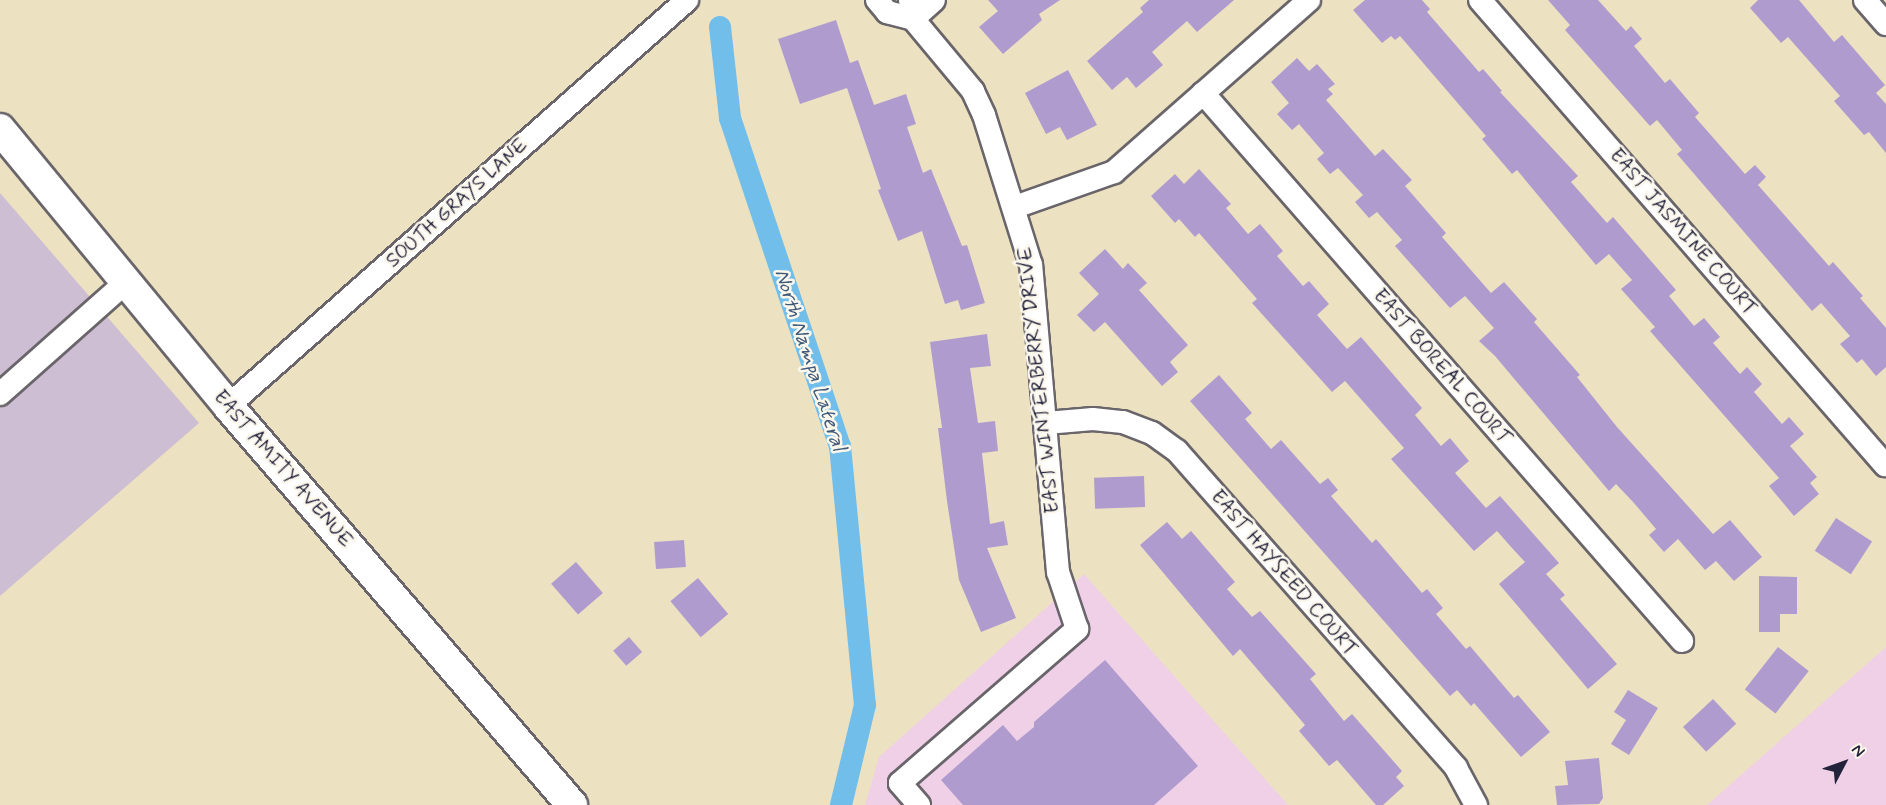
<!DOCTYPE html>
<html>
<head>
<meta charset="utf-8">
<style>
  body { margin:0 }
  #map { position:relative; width:1886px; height:805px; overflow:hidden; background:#ece2c1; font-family:Mynerve,sans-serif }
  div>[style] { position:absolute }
  .built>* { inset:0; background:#efd0e7 }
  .industrial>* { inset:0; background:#cdbed3 }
  .canal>* { height:22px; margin:-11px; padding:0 11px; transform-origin:11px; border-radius:11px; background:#71beeb }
  .building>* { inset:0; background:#b09bcf; transform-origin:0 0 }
  .roads { filter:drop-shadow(2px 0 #69656a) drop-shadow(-2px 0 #69656a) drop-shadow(0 2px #69656a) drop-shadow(0 -2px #69656a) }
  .minor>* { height:22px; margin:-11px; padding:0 11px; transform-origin:11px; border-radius:11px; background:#fff }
  .major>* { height:30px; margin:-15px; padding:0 15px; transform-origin:15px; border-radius:15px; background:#fff }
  span { translate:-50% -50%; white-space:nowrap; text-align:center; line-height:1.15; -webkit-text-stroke:5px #fbf7ec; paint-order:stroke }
  .street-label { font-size:20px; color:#22223b }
  .water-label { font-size:21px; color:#3e5979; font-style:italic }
  .north { position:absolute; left:1814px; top:733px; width:60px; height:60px; -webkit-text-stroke:4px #fbf7ec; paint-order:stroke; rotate:49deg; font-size:16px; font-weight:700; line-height:24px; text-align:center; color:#22223b }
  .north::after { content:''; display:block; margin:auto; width:21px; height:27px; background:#22223b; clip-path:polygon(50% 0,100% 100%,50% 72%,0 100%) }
</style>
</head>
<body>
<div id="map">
  <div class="built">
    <i style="clip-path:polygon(1084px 574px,1288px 805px,865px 805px,879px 757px)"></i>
    <i style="clip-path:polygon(1886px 647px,1886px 805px,1707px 805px)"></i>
  </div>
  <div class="industrial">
    <i style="clip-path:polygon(0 193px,199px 423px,0 596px)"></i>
  </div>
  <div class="canal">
    <i style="left:720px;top:27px;width:92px;rotate:83.7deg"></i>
    <i style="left:730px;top:118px;width:346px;rotate:71.5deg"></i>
    <i style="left:840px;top:446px;width:260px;rotate:84.5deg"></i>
    <i style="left:865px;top:705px;width:103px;rotate:103.5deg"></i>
  </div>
  <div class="building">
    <i style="clip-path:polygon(988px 0,1060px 0,1039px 14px,1042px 20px,1003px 54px,979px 27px,998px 11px)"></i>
    <i style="clip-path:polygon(1149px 0,1234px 0,1197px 32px,1187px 21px,1152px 52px,1163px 65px,1136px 88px,1127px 77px,1112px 90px,1087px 61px,1143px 12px,1140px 8px)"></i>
    <i style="clip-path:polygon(1365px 0,1422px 0,1430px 9px,1427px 12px,1479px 72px,1483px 69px,1502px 91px,1500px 92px,1578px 176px,1571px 182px,1607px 223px,1613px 217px,1676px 290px,1669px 296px,1694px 326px,1704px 318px,1720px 337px,1713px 343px,1740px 374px,1747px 367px,1762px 384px,1754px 392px,1782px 424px,1789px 417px,1804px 434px,1790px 446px,1817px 477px,1810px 483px,1819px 494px,1794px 516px,1769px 486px,1779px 478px,1650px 331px,1655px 327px,1621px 289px,1632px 280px,1609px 254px,1596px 265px,1517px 170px,1512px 174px,1482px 139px,1486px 136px,1400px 36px,1395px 40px,1391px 36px,1382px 43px,1353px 10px)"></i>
    <i style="clip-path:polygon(1548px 0,1598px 0,1626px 31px,1631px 26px,1642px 39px,1634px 46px,1665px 83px,1670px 79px,1699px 113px,1695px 117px,1745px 174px,1755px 165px,1766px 177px,1758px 185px,1829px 266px,1833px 262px,1863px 296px,1860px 298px,1886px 328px,1886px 367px,1876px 376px,1862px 359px,1857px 363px,1840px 344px,1850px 336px,1821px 303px,1812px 311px,1677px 154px,1682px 150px,1657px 120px,1650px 126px,1565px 30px,1570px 25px)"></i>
    <i style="clip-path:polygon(1758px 0,1799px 0,1834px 42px,1842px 35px,1885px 85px,1876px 93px,1886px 104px,1886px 153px,1869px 132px,1864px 135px,1834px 101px,1840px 96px,1788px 37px,1781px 43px,1750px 8px)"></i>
    <i style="clip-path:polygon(836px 20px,850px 63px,858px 60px,874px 105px,906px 94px,916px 124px,907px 127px,923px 173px,931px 169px,962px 246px,967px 245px,985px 303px,961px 310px,958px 300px,945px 304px,922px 231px,898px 241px,878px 190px,881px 189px,847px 88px,800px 104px,778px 39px)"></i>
    <i style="clip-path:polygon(1297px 58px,1309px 71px,1317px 64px,1335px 84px,1328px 89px,1333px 94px,1326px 100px,1375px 156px,1383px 149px,1412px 180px,1405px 186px,1446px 233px,1442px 237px,1491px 293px,1504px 282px,1537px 319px,1534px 322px,1580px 375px,1577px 377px,1617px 427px,1713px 534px,1730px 520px,1762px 557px,1734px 581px,1716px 561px,1705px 570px,1678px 539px,1664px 552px,1649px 535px,1656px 529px,1634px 503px,1616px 484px,1609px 491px,1495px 356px,1479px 341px,1494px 328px,1465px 296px,1450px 308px,1395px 246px,1402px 240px,1377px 212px,1369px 218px,1355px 202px,1363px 195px,1338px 168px,1330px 174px,1317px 159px,1324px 153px,1299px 124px,1292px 130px,1277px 114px,1289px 103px,1271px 82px)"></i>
    <i style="clip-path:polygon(1068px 70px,1097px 125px,1067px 140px,1060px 127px,1046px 134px,1025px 93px)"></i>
    <i style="clip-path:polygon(1199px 169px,1231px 204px,1226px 208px,1248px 234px,1260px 224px,1283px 251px,1277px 256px,1303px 286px,1309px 281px,1329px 304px,1317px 315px,1347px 349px,1361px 337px,1422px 408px,1415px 415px,1441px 446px,1450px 438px,1469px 461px,1455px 473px,1486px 508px,1500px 496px,1559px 563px,1546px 574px,1565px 595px,1560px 599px,1617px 664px,1588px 689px,1499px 584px,1525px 562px,1512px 548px,1497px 531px,1474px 551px,1391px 459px,1404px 448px,1345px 381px,1332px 392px,1252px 303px,1257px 299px,1199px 233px,1195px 237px,1179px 219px,1175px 223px,1151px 196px,1175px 174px,1184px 184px)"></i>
    <i style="clip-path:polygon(1105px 249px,1123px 269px,1128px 263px,1147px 283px,1139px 290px,1188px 345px,1170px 362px,1178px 372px,1162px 386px,1105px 322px,1094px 332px,1077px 315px,1099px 294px,1079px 273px)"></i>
    <i style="clip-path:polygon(987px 334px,991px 366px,970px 368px,978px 423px,995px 421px,998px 451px,982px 453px,990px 524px,1004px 521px,1008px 545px,987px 548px,1016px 618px,981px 632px,959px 580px,947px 501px,938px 428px,942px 428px,930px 342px)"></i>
    <i style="clip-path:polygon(1219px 375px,1252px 413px,1245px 419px,1271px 449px,1281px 440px,1320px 484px,1328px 478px,1338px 490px,1331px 496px,1372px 543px,1376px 539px,1422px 593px,1427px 589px,1443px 608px,1436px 614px,1466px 649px,1470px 646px,1514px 698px,1518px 695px,1550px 732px,1521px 757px,1474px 703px,1471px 706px,1457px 690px,1450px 696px,1190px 401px)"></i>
    <i style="left:1144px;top:476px;width:31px;height:50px;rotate:88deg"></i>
    <i style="left:1836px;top:518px;width:43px;height:39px;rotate:33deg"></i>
    <i style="clip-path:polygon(1167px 522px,1182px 539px,1191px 531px,1235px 582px,1227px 589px,1252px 617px,1260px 611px,1316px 674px,1310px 679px,1344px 721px,1352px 714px,1402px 771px,1396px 777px,1404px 786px,1383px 805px,1376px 805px,1337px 760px,1329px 766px,1299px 731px,1305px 725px,1240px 649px,1233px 656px,1140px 545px)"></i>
    <i style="left:684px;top:540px;width:27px;height:30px;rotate:86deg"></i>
    <i style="left:576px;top:562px;width:41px;height:33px;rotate:49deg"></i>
    <i style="clip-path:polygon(1759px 576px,1797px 577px,1797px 614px,1780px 614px,1780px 632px,1759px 632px)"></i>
    <i style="left:698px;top:578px;width:47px;height:36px;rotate:50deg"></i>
    <i style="left:629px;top:637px;width:20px;height:21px;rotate:49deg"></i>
    <i style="left:1778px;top:647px;width:39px;height:54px;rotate:38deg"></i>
    <i style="clip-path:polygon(1105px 660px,1198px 766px,1154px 805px,963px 805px,941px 780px,1003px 725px,1017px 741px,1034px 727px,1034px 722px)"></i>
    <i style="clip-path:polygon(1628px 690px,1658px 708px,1629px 755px,1611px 744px,1626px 720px,1614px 712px)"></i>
    <i style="left:1713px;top:699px;width:34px;height:41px;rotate:47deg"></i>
    <i style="clip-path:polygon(1599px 758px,1603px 798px,1599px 804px,1557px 805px,1555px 786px,1568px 785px,1565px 761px)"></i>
  </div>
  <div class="roads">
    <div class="minor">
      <i style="left:877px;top:0;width:16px;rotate:50deg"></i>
      <i style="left:887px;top:12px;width:27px;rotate:15deg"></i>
      <i style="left:913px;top:19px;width:19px;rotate:-99deg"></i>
      <i style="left:1480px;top:0;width:617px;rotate:48.95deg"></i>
      <i style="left:1865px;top:0;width:32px;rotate:49deg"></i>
      <i style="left:1203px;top:93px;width:728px;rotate:48.84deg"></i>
      <i style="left:1015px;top:207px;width:105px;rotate:-19.5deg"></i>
      <i style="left:1114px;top:172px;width:260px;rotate:-41.4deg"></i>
      <i style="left:0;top:394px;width:169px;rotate:-41.6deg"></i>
      <i style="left:228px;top:406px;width:613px;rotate:-41.49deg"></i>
      <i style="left:1046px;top:423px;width:47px;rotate:-4.9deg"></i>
      <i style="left:1093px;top:419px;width:30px;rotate:6deg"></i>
      <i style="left:1123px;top:422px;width:31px;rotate:21deg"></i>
      <i style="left:1152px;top:433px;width:31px;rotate:36deg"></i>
      <i style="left:1177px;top:451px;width:422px;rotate:48.6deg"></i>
      <i style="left:1456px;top:768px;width:42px;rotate:61.6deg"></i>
      <i style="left:919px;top:805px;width:29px;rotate:-131deg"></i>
      <i style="left:900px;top:783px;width:235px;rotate:-41deg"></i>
      <i style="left:1077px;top:629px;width:60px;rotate:-108.4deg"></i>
      <i style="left:1058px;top:572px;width:308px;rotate:-95deg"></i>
      <i style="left:1031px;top:265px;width:157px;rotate:-107.4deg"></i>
      <i style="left:984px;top:115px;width:26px;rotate:-115deg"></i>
      <i style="left:973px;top:91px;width:94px;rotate:-129.8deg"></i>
      <i style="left:913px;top:19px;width:28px;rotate:-42deg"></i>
    </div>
    <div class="major">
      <i style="left:0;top:129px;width:359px;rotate:50.5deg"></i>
      <i style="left:228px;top:406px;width:527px;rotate:49.23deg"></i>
    </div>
  </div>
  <div class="street-label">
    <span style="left:457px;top:203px;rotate:-42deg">SOUTH GRAYS LANE</span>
    <span style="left:1683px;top:232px;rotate:49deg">EAST JASMINE COURT</span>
    <span style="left:1442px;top:367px;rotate:49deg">EAST BOREAL COURT</span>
    <span style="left:1039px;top:380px;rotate:-96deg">EAST WINTERBERRY DRIVE</span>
    <span style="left:283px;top:469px;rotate:49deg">EAST AMITY AVENUE</span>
    <span style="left:1284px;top:573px;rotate:49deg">EAST HAYSEED COURT</span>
  </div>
  <div class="water-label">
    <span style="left:810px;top:360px;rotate:72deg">North Nampa Lateral</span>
  </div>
  <div class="north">N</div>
</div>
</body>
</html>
